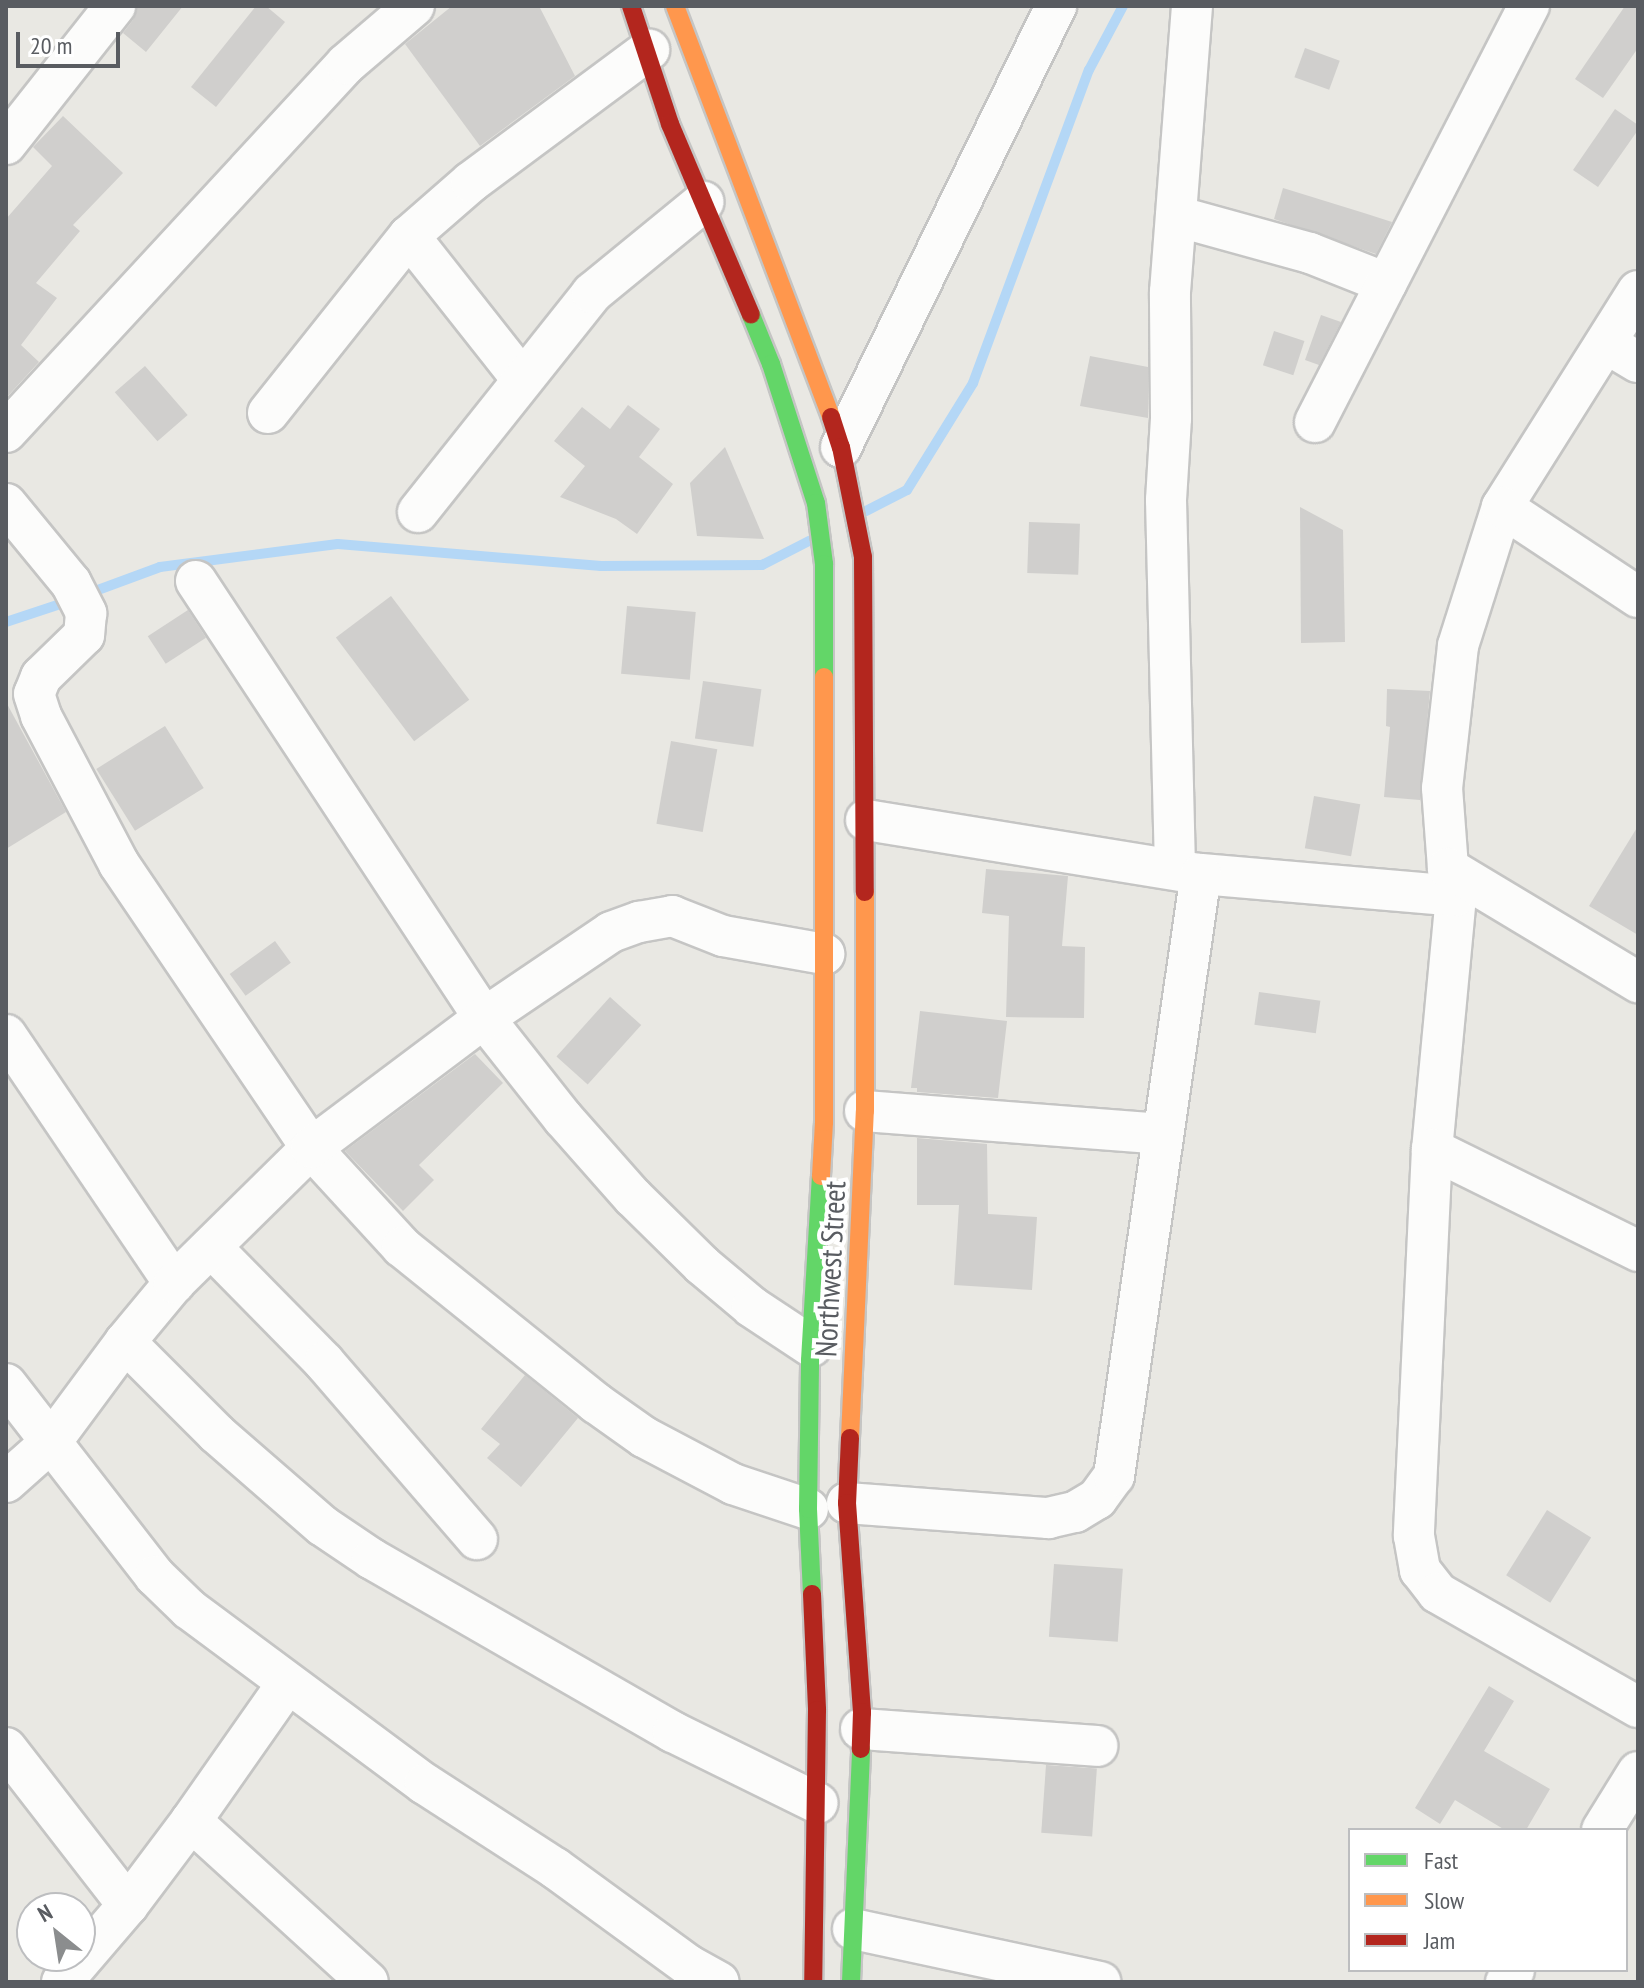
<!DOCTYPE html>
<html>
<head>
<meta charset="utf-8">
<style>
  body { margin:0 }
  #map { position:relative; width:1644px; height:1988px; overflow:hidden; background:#e9e8e3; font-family:"PT Sans Narrow",sans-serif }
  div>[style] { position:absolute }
  .stream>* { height:10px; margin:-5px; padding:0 5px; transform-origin:5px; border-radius:5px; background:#b4d7f6 }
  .building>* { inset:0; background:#d0cfcd; transform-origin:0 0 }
  .roads { filter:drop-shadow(2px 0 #c5c5c4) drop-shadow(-2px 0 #c5c5c4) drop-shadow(0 2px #c5c5c4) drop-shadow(0 -2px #c5c5c4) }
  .street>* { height:40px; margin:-20px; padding:0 20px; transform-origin:20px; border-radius:20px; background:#fcfcfb }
  .fast>* { height:18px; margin:-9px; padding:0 9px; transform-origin:9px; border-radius:9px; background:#63d668 }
  .slow>* { height:18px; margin:-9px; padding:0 9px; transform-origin:9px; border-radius:9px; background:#ff974d }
  .jam>* { height:18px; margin:-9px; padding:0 9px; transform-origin:9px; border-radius:9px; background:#b3261e }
  span { translate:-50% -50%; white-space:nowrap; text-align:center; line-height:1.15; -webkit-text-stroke:8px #fff; paint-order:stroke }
  .street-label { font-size:30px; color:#595c61 }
  .frame { position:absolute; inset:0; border:8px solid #595c61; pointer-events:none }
  .legend { position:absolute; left:1348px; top:1828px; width:280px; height:144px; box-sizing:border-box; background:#fff; border:2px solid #bdbec0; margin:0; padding:10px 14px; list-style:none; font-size:24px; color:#595c61 }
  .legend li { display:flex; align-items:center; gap:16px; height:40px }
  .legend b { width:40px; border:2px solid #bdbec0 }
  .north { position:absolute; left:16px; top:1892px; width:80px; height:80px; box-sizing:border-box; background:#fff; border:2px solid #bdbec0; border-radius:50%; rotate:330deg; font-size:22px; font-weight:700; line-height:32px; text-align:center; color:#595c61 }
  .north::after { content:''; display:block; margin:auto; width:28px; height:36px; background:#8b8d8e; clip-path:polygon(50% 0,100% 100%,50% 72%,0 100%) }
  .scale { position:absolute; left:16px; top:32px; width:104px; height:36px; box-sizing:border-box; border:4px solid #595c61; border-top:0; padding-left:10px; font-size:24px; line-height:28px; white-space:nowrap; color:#595c61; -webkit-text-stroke:6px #fff; paint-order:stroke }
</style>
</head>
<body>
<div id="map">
  <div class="stream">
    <i style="left:866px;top:511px;width:46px;rotate:-27.1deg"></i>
    <i style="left:907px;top:490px;width:126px;rotate:-58.3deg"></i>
    <i style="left:973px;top:383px;width:334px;rotate:-69.7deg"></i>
    <i style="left:1089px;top:70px;width:72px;rotate:-62deg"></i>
    <i style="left:87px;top:594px;width:78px;rotate:-20.3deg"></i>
    <i style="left:160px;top:567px;width:179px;rotate:-7.4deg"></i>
    <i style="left:338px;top:544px;width:264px;rotate:4.8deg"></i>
    <i style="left:601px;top:566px;width:161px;rotate:-0.4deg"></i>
    <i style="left:762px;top:565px;width:53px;rotate:-27.1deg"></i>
    <i style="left:6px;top:622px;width:70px;rotate:-18.4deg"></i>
  </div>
  <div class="building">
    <i style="clip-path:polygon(137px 6px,183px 6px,146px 52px,123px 33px,133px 20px)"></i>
    <i style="clip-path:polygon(256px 6px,266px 6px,285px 22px,216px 107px,191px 87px)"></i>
    <i style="clip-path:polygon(452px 6px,539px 6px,575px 76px,480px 146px,405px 44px)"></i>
    <i style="clip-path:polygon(1625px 6px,1638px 6px,1638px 48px,1603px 98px,1575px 79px)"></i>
    <i style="left:1305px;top:48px;width:37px;height:31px;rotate:20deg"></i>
    <i style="clip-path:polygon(1615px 109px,1638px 125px,1638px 130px,1598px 187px,1573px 170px)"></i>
    <i style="clip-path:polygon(63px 116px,123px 173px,73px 225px,80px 231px,36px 283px,57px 298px,21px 345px,39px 362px,6px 398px,6px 219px,52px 166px,33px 147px)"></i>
    <i style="clip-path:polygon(1283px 188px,1364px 213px,1392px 222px,1376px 254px,1274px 219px)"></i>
    <i style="clip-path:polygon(1321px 315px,1341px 322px,1319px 365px,1305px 360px)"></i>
    <i style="left:1274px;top:331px;width:32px;height:36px;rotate:18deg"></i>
    <i style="clip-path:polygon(1090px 356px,1148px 367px,1148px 418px,1080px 406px)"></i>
    <i style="left:145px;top:366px;width:65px;height:40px;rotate:49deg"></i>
    <i style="clip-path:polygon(628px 405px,660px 429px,639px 457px,673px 484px,637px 534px,616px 519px,560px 497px,585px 466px,554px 441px,582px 407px,610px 429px)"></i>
    <i style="clip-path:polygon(725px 447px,764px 539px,697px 536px,690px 483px)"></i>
    <i style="clip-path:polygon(1300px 507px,1343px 530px,1345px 642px,1301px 643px)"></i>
    <i style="left:1029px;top:522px;width:51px;height:51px;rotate:2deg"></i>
    <i style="left:391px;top:596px;width:130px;height:69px;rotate:53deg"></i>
    <i style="left:627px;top:606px;width:69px;height:68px;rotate:5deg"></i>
    <i style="left:188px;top:610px;width:33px;height:48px;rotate:57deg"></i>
    <i style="left:703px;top:681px;width:59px;height:58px;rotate:8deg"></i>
    <i style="clip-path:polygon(1387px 689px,1430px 691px,1420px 800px,1384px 797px,1390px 727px,1386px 726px)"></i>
    <i style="clip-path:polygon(6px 702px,66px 812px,6px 849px)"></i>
    <i style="left:165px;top:726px;width:73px;height:81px;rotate:58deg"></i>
    <i style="left:671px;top:741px;width:47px;height:84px;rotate:10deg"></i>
    <i style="left:1314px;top:796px;width:47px;height:53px;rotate:10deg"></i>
    <i style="clip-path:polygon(1638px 826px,1638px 935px,1589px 906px)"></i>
    <i style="clip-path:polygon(986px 869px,1068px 876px,1062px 946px,1085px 947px,1084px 1018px,1006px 1017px,1009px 916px,982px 913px)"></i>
    <i style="left:275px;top:941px;width:27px;height:56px;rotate:54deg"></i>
    <i style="left:1259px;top:992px;width:62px;height:33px;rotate:8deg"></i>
    <i style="left:610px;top:997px;width:42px;height:80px;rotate:42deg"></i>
    <i style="clip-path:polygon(920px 1011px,1007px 1021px,998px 1098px,917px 1092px,917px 1088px,911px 1088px)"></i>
    <i style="clip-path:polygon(475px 1054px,503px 1083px,419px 1165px,434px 1180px,403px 1211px,345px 1151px)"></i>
    <i style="clip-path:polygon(917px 1138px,987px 1144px,988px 1214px,1037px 1217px,1032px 1290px,954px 1285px,959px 1205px,917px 1205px)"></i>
    <i style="clip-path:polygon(525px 1375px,578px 1418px,521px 1487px,487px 1458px,500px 1444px,481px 1429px)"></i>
    <i style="left:1547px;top:1510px;width:52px;height:77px;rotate:32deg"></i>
    <i style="left:1054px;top:1564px;width:69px;height:73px;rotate:4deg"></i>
    <i style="clip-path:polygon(1489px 1686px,1514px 1701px,1484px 1751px,1550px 1789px,1526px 1830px,1505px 1830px,1455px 1800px,1440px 1824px,1415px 1808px)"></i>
    <i style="left:1046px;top:1765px;width:51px;height:68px;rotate:4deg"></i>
  </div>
  <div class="roads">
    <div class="street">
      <i style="left:6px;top:144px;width:176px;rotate:-51.7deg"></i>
      <i style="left:1176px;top:216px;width:139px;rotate:15.4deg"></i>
      <i style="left:1310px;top:253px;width:82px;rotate:21.5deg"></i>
      <i style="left:409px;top:236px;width:182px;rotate:51.7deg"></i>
      <i style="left:1638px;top:291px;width:255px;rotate:122.2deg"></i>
      <i style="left:1502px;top:507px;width:146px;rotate:107.6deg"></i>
      <i style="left:1458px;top:646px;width:143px;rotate:96.4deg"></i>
      <i style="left:1442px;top:788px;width:80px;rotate:85.7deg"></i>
      <i style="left:1448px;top:868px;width:29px;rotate:74deg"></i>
      <i style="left:1456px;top:896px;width:254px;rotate:95.4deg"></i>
      <i style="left:1432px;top:1149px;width:387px;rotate:92.7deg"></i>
      <i style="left:1414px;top:1536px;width:35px;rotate:80deg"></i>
      <i style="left:1420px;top:1570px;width:29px;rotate:52deg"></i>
      <i style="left:1438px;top:1593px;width:230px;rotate:29.7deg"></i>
      <i style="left:1606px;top:343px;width:37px;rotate:31deg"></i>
      <i style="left:268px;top:413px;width:226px;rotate:-51.5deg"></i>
      <i style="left:409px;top:236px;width:82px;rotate:-41.1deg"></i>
      <i style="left:471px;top:182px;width:222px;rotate:-36.6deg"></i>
      <i style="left:1315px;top:422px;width:468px;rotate:-62.8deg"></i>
      <i style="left:6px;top:432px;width:501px;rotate:-47.26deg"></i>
      <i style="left:346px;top:64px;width:89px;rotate:-40.5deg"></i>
      <i style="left:841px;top:447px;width:491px;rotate:-64deg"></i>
      <i style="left:6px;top:504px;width:102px;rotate:50.6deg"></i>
      <i style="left:71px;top:583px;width:34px;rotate:63deg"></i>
      <i style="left:86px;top:613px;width:22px;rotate:95deg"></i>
      <i style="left:84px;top:635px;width:60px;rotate:135.7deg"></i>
      <i style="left:41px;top:677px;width:18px;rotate:112deg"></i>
      <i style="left:34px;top:694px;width:23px;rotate:72deg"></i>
      <i style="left:41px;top:716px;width:167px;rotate:62.2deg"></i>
      <i style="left:119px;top:864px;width:343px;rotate:55.9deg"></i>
      <i style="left:311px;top:1148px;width:134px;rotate:47.4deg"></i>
      <i style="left:402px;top:1247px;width:249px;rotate:38.8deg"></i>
      <i style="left:596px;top:1403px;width:59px;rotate:35.3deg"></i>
      <i style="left:644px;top:1437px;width:101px;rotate:27.8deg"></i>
      <i style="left:733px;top:1484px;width:79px;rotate:18.4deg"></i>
      <i style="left:1502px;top:507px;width:163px;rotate:33.5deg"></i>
      <i style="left:418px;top:512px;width:280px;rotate:-51.5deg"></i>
      <i style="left:592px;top:293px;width:144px;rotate:-39.3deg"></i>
      <i style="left:196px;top:581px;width:523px;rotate:56.61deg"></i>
      <i style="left:484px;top:1018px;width:127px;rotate:51.7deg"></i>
      <i style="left:563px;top:1118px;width:106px;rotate:48.5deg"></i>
      <i style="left:633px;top:1197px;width:97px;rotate:44.6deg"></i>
      <i style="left:702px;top:1265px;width:65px;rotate:40deg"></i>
      <i style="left:752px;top:1307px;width:71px;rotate:33.5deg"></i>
      <i style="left:866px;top:820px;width:339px;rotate:9.2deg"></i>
      <i style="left:1201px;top:874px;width:256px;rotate:4.9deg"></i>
      <i style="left:1175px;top:868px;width:368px;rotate:-91.4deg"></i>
      <i style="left:1166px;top:500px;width:82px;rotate:-86.5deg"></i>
      <i style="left:1171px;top:418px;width:126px;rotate:-90.5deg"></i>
      <i style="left:1170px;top:292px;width:287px;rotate:-85.6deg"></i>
      <i style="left:1448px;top:868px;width:222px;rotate:31deg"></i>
      <i style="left:6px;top:1035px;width:300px;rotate:55.9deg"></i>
      <i style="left:865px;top:1111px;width:297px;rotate:4.4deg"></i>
      <i style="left:1432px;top:1149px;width:230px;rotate:26.3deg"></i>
      <i style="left:211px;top:1247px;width:161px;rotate:45.5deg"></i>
      <i style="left:324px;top:1362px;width:234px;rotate:49.2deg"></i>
      <i style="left:125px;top:1342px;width:130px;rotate:45deg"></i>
      <i style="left:217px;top:1434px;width:140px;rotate:41deg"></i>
      <i style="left:323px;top:1526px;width:59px;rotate:34deg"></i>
      <i style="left:372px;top:1559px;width:347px;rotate:29.9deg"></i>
      <i style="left:673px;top:1732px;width:161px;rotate:26.2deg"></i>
      <i style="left:6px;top:1384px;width:243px;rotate:52.2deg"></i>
      <i style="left:155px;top:1576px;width:47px;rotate:44.1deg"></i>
      <i style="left:189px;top:1609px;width:294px;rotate:36.6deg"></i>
      <i style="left:425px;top:1784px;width:155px;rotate:32.9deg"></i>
      <i style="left:555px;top:1868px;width:165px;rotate:36.1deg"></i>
      <i style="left:688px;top:1965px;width:35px;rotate:29deg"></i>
      <i style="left:6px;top:1482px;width:60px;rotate:-41.6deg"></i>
      <i style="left:51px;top:1442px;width:124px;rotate:-53.5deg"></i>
      <i style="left:125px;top:1342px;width:77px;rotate:-50.3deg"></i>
      <i style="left:174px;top:1283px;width:192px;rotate:-44.6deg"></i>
      <i style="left:311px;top:1148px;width:216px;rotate:-36.9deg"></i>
      <i style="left:484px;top:1018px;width:153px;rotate:-34.1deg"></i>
      <i style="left:611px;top:932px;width:30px;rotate:-20deg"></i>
      <i style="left:639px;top:922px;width:34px;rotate:-10deg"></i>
      <i style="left:672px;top:916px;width:55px;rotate:21.4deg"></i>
      <i style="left:723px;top:936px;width:103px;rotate:10.1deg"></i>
      <i style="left:847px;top:1503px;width:202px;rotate:4.3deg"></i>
      <i style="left:1048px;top:1518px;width:28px;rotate:-13deg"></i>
      <i style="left:1075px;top:1512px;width:26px;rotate:-31deg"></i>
      <i style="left:1097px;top:1499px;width:29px;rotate:-54deg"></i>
      <i style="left:1114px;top:1476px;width:608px;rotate:-81.78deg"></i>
      <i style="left:861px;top:1729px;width:237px;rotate:4.1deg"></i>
      <i style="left:6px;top:1748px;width:199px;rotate:52.2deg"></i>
      <i style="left:191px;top:1821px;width:167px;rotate:-55deg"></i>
      <i style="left:1602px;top:1830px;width:68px;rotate:-58.2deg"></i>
      <i style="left:853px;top:1929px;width:253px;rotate:12.1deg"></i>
      <i style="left:62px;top:1982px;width:101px;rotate:-49.4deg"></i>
      <i style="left:128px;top:1905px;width:105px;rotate:-53.1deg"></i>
      <i style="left:191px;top:1821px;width:239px;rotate:42.3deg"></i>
      <i style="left:1506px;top:1982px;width:14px;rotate:-56deg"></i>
    </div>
    <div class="fast">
      <i style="left:751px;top:315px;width:53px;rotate:67.8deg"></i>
      <i style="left:771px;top:364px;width:146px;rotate:72.1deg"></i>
      <i style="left:816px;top:503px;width:62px;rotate:82.5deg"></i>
      <i style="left:824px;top:564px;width:113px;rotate:90deg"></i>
      <i style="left:812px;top:1594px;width:85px;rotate:-92.7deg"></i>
      <i style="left:808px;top:1509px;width:149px;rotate:-89.2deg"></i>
      <i style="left:810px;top:1360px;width:184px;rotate:-86.6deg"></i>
      <i style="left:851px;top:1982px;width:233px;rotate:-87.5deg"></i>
    </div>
    <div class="slow">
      <i style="left:675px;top:6px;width:440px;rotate:69.2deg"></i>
      <i style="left:821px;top:1176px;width:54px;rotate:-86.8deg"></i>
      <i style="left:824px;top:1122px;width:445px;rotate:-90deg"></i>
      <i style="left:850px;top:1438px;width:327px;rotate:-87.4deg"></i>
      <i style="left:865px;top:1111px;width:219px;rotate:-90deg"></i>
    </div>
    <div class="jam">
      <i style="left:631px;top:6px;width:124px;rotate:71.7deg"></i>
      <i style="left:670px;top:124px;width:207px;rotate:67deg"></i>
      <i style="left:831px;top:417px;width:32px;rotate:72deg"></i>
      <i style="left:841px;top:447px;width:112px;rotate:78.7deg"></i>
      <i style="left:863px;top:557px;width:335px;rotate:89.7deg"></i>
      <i style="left:850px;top:1438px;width:65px;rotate:92.6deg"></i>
      <i style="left:847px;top:1503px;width:210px;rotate:85.9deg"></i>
      <i style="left:862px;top:1712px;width:37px;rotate:92deg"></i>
      <i style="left:812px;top:1594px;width:116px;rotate:87.5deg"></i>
      <i style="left:817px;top:1710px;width:272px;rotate:90.8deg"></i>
    </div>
  </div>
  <div class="street-label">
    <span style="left:830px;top:1269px;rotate:-87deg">Northwest Street</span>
  </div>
  <div class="frame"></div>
  <ul class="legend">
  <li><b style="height:10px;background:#63d668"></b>Fast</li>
  <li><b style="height:10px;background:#ff974d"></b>Slow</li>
  <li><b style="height:10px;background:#b3261e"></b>Jam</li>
  </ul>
  <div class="north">N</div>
  <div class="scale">20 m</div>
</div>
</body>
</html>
